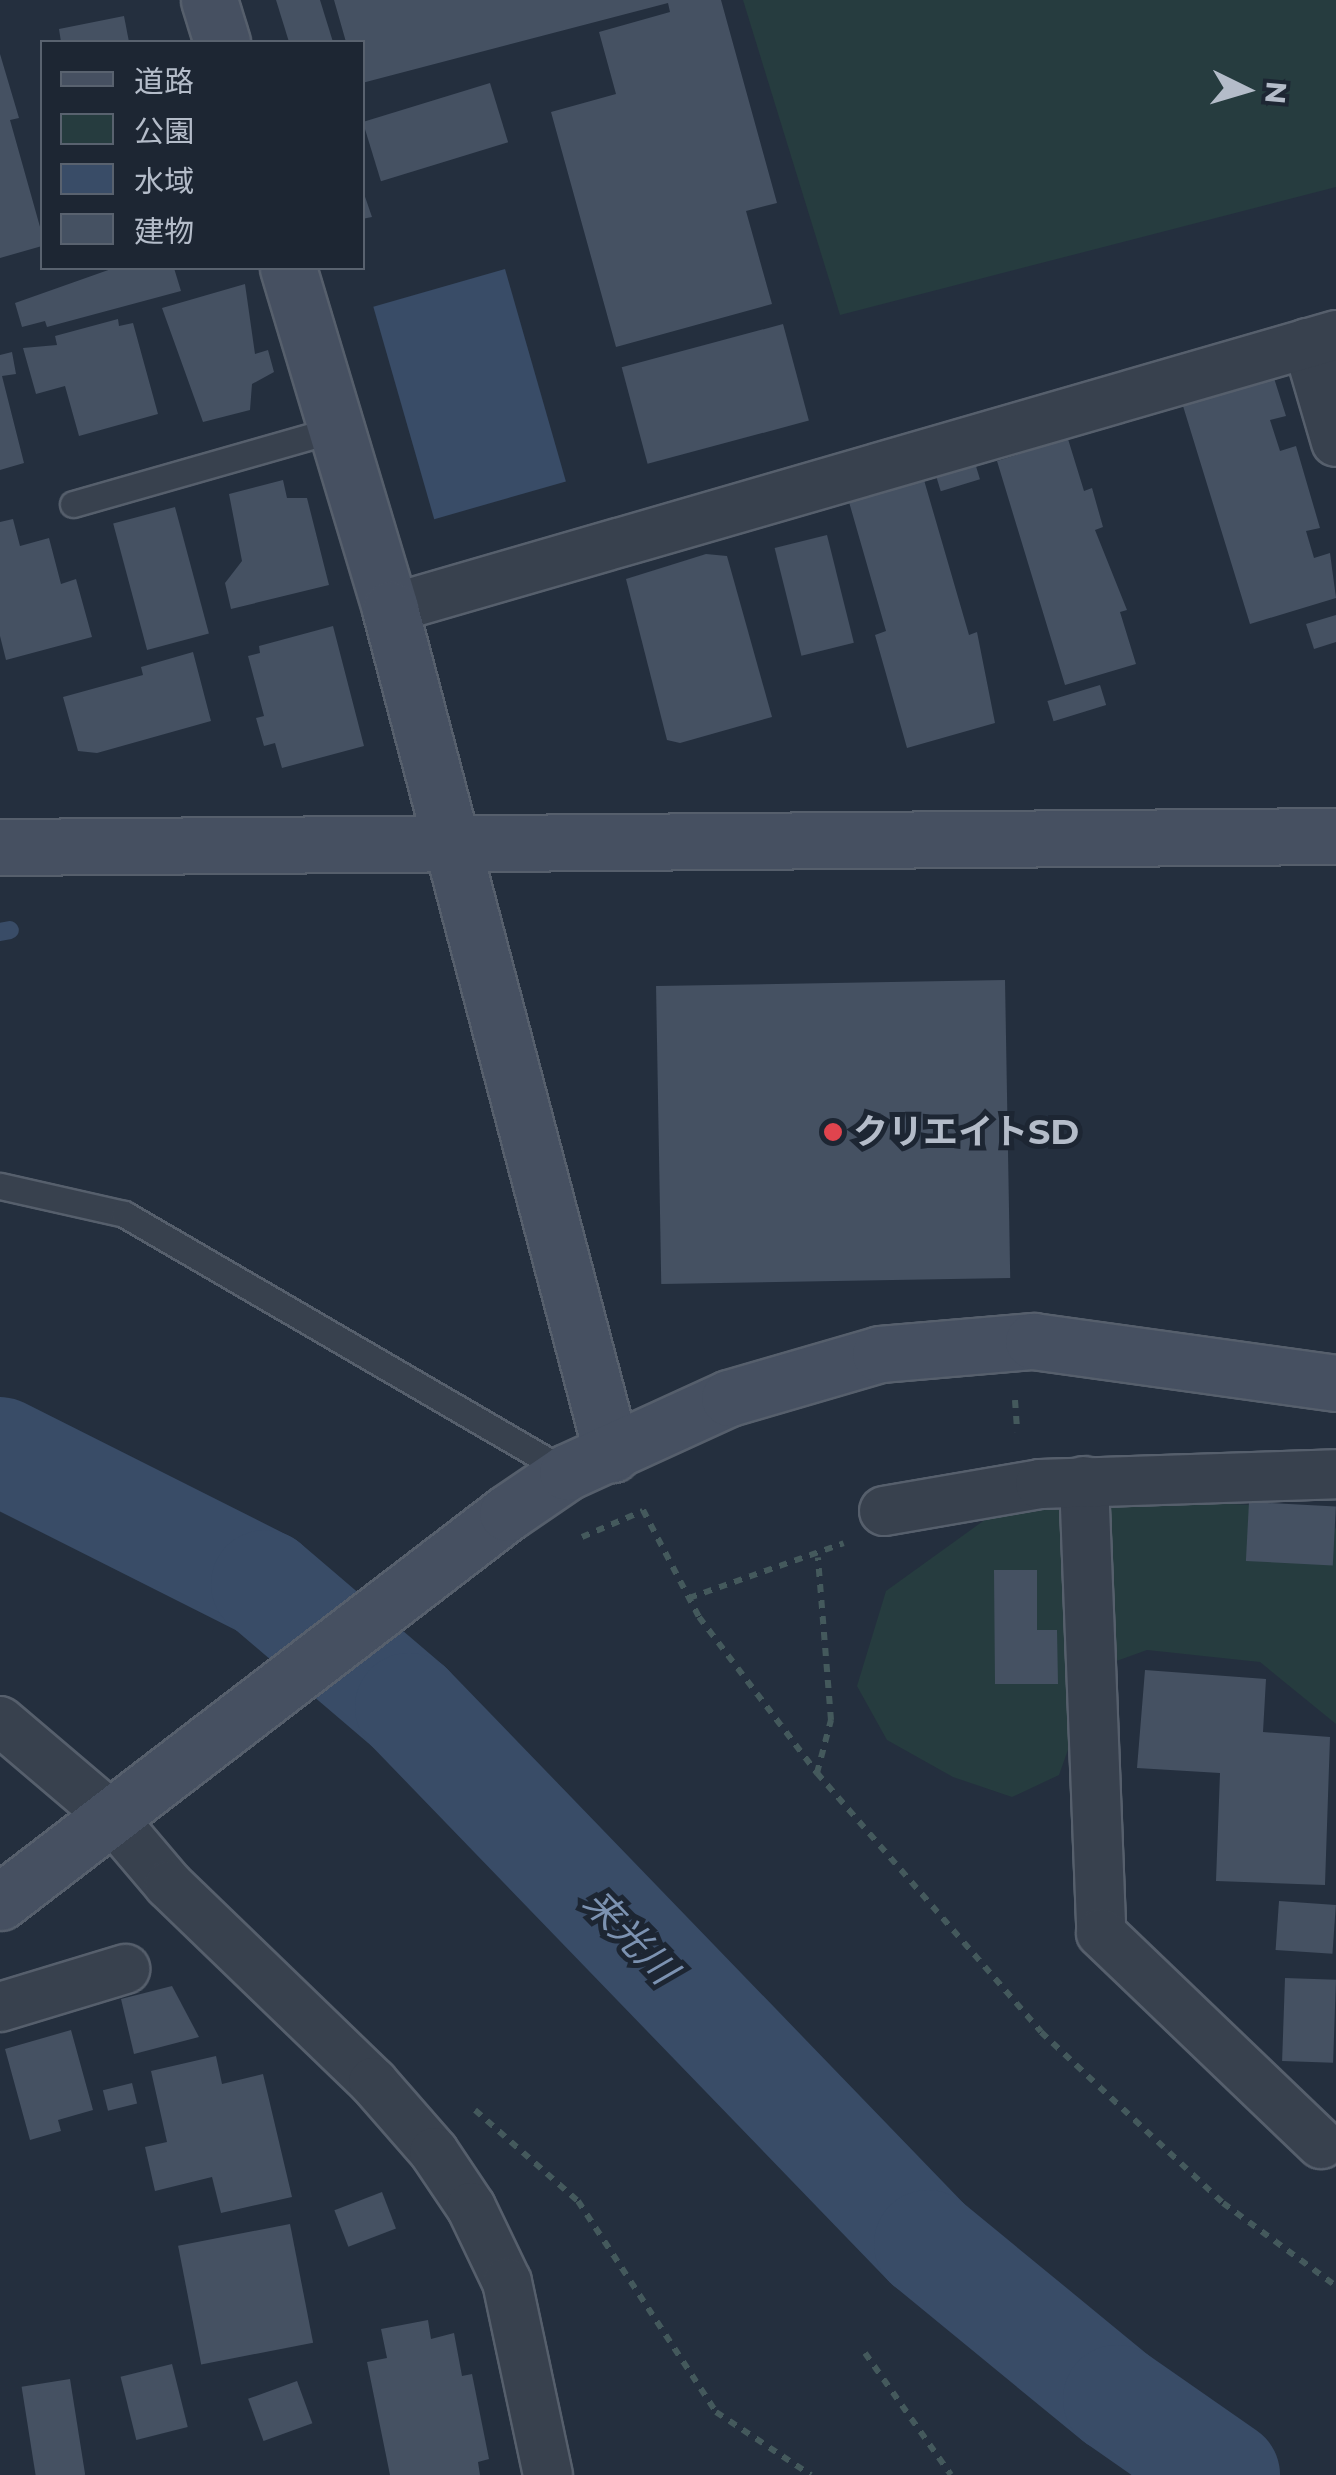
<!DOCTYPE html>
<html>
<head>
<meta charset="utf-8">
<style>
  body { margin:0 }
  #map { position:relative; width:1336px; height:2475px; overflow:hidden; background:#242f3e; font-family:Montserrat,"Noto Sans JP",sans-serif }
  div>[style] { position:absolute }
  .green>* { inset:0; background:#263c3f }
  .water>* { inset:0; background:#394c67; transform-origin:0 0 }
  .stream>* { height:18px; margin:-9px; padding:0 9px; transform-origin:9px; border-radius:9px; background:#394c67 }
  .river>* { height:108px; margin:-54px; padding:0 54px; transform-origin:54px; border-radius:54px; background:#394c67 }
  .building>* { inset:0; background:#455162; transform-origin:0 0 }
  .path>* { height:6px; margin-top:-3px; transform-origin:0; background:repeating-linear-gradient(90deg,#44595c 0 8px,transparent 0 16px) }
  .roads { filter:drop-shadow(2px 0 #565f6c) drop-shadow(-2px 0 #565f6c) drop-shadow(0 2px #565f6c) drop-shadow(0 -2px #565f6c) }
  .lane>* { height:25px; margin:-12.5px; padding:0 12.5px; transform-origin:12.5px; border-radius:12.5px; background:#38414e }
  .street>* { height:48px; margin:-24px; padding:0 24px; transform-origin:24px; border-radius:24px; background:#38414e }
  .secondary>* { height:55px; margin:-27.5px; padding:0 27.5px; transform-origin:27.5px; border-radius:27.5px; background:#465061 }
  .dots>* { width:28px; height:28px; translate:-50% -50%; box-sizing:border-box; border:5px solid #1d2633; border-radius:50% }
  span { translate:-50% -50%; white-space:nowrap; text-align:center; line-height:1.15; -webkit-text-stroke:10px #1d2633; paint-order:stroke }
  .poi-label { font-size:35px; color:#b4bcc9; font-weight:700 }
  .left { translate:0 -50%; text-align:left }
  .water-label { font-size:38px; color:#7c92b1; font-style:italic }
  .legend { position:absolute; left:40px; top:40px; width:325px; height:230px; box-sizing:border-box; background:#1d2633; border:2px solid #59626f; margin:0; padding:12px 18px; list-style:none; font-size:30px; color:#b4bcc9 }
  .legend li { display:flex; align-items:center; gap:20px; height:50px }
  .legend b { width:50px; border:2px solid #59626f }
  .north { position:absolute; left:1196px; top:40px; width:100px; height:100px; -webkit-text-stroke:8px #1d2633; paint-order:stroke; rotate:95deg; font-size:28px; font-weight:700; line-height:40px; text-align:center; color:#b4bcc9 }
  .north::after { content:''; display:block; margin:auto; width:35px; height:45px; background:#b4bcc9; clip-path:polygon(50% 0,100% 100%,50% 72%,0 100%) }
</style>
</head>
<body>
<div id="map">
  <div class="green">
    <i style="clip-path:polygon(743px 0,1336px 0,1336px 187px,840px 315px)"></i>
    <i style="clip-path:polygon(1183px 1502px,1324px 1508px,1336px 1529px,1336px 1724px,1260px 1662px,1147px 1650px,1097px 1668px,1059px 1775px,1012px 1797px,953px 1777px,887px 1740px,857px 1686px,886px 1591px,1004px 1506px)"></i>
  </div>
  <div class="water">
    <i style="left:505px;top:269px;width:221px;height:137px;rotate:74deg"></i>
  </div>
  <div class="stream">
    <i style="left:0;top:932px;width:10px;rotate:-11deg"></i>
  </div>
  <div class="river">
    <i style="left:0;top:1451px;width:297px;rotate:26.7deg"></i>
    <i style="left:265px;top:1584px;width:189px;rotate:40.5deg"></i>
    <i style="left:409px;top:1707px;width:747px;rotate:45.98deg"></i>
    <i style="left:928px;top:2244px;width:244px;rotate:39.4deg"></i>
    <i style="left:1117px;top:2399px;width:133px;rotate:34.9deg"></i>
  </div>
  <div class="building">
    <i style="clip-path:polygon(276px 0,320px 0,333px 42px,289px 42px)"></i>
    <i style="clip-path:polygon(334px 0,721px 0,777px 203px,746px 211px,772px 304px,616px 347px,551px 112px,616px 94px,599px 32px,670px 12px,668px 3px,362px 83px,362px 42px,346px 42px)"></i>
    <i style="clip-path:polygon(124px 16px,129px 42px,61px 42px,59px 29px)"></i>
    <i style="clip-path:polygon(0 54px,19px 118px,10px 120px,42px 234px,42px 246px,0 258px)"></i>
    <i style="left:490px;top:83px;width:62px;height:133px;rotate:73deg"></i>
    <i style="clip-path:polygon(362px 188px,372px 217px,362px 219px)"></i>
    <i style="clip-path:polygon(114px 268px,174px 268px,181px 291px,47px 327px,45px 321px,22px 327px,15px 303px)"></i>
    <i style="clip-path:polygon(245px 284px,255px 354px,268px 350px,274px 372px,252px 384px,250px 410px,203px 422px,162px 308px)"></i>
    <i style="clip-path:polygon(118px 319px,119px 326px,133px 323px,158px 414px,79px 436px,65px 386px,36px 394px,23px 348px,57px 345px,55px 336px)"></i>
    <i style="left:783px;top:324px;width:100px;height:167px;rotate:75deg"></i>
    <i style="clip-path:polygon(12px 352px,16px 374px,2px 376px,24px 463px,0 470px,0 355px)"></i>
    <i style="clip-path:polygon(1274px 378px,1286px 416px,1270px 420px,1280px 451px,1296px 446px,1320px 528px,1306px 531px,1314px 558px,1330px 553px,1336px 598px,1250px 624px,1183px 406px)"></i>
    <i style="clip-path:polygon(1068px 439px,1084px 491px,1092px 488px,1103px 527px,1095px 530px,1127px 610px,1120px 612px,1136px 664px,1065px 685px,997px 461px)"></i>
    <i style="left:975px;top:463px;width:17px;height:41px;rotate:73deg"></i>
    <i style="clip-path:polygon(283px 480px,287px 498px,307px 498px,329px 585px,231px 609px,225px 583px,242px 561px,229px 494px)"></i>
    <i style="clip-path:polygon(924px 480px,969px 635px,977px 632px,995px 723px,907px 748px,875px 635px,886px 631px,849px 502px)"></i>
    <i style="left:175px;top:507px;width:131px;height:64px;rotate:75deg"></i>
    <i style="clip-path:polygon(13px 519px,20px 546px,49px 538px,61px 584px,76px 579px,92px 637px,6px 660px,0 636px,0 522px)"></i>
    <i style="left:827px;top:535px;width:111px;height:54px;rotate:76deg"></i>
    <i style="clip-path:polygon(706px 554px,727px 556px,772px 717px,680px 743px,667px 740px,626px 579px)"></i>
    <i style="clip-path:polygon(1336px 615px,1336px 642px,1314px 649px,1306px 624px)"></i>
    <i style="clip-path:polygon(333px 626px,364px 746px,282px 768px,275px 743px,264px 746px,256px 718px,264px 716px,248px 656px,260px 653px,259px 646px)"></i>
    <i style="clip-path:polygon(193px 652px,211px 721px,97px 753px,78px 751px,63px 697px,143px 675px,141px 667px)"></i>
    <i style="left:1100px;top:685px;width:21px;height:55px;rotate:73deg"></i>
    <i style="left:1005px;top:980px;width:298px;height:349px;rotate:89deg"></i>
    <i style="left:1249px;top:1502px;width:87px;height:59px;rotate:3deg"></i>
    <i style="clip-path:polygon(994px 1570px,1037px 1570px,1037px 1630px,1057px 1630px,1058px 1684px,995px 1684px)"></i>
    <i style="clip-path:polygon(1145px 1670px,1266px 1679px,1263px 1732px,1330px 1737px,1325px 1885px,1216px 1881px,1220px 1773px,1137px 1768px)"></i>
    <i style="left:1279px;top:1901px;width:57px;height:49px;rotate:4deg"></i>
    <i style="left:1285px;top:1978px;width:51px;height:83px;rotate:2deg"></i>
    <i style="clip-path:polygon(172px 1986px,199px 2037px,134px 2054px,121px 1999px)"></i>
    <i style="clip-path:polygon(71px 2030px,93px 2110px,58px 2120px,61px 2131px,30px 2140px,5px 2049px)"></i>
    <i style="clip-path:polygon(216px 2056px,222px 2084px,263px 2074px,292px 2197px,221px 2213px,212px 2177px,155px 2191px,145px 2147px,167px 2142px,151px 2071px)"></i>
    <i style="left:132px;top:2083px;width:21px;height:30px;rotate:76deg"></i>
    <i style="left:382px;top:2192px;width:39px;height:51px;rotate:69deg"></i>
    <i style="left:290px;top:2224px;width:121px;height:114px;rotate:79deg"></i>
    <i style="clip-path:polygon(428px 2320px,431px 2339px,454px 2333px,462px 2376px,472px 2374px,489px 2459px,478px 2462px,480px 2475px,390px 2475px,367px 2362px,387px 2358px,381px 2329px)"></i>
    <i style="left:172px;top:2364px;width:65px;height:53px;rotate:76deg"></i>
    <i style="left:70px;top:2379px;width:97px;height:49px;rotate:81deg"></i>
    <i style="left:297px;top:2381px;width:45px;height:52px;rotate:70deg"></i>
  </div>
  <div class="path">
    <i style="left:1015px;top:1400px;width:32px;rotate:86deg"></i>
    <i style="left:643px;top:1510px;width:121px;rotate:62.4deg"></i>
    <i style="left:699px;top:1617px;width:196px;rotate:52.9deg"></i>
    <i style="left:817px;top:1773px;width:342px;rotate:49.1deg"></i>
    <i style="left:1041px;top:2032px;width:250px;rotate:43.2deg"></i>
    <i style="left:1223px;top:2203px;width:140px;rotate:36.3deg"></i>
    <i style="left:582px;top:1537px;width:66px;rotate:-23.1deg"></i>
    <i style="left:689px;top:1598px;width:164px;rotate:-19.5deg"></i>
    <i style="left:817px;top:1773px;width:55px;rotate:-75.2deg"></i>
    <i style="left:831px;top:1720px;width:163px;rotate:-94.6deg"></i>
    <i style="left:475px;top:2110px;width:137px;rotate:41.5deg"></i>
    <i style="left:578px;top:2201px;width:252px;rotate:56.8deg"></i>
    <i style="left:716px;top:2412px;width:114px;rotate:33.6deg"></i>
    <i style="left:865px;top:2353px;width:149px;rotate:54.8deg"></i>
  </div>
  <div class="roads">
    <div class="lane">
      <i style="left:73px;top:504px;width:273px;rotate:-15.9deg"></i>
      <i style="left:0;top:1186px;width:127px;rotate:12.7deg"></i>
      <i style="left:124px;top:1214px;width:513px;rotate:30.22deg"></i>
    </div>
    <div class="street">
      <i style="left:1307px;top:343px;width:103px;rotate:73.7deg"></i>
      <i style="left:390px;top:609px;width:985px;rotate:-16.15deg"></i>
      <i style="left:1084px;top:1481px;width:452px;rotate:87.8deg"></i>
      <i style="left:1101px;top:1933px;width:305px;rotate:43.8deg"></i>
      <i style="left:884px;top:1511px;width:158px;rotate:-9.8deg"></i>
      <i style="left:1040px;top:1484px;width:296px;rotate:-1.9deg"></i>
      <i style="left:0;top:1721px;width:142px;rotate:40.4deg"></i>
      <i style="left:108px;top:1813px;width:94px;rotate:49.7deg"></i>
      <i style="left:169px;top:1885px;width:284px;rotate:44deg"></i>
      <i style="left:373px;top:2082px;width:93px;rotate:48.9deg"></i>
      <i style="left:434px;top:2152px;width:66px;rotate:56.1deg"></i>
      <i style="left:471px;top:2207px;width:83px;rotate:64.4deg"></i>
      <i style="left:507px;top:2282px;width:197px;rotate:78deg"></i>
      <i style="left:0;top:2007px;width:131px;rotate:-16.9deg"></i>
    </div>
    <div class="secondary">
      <i style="left:209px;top:0;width:44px;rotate:72.8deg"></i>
      <i style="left:288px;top:268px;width:356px;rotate:73.3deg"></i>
      <i style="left:390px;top:609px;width:874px;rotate:75.28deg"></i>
      <i style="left:0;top:847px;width:1336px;rotate:-0.47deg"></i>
      <i style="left:0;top:1902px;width:639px;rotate:-37.5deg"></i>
      <i style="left:507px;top:1513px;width:73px;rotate:-34.3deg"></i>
      <i style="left:567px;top:1472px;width:178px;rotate:-24.6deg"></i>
      <i style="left:729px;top:1398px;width:157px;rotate:-16.2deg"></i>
      <i style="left:880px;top:1354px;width:154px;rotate:-4.9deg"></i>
      <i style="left:1033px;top:1341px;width:306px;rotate:7.9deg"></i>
    </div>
  </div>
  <div class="dots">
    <i style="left:833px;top:1132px;background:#e0444e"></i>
  </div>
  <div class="poi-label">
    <span class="left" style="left:853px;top:1132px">クリエイトSD</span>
  </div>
  <div class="water-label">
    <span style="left:630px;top:1936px;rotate:46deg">来光川</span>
  </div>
  <ul class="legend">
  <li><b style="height:12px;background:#465061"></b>道路</li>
  <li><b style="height:28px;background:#263c3f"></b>公園</li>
  <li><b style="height:28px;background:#394c67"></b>水域</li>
  <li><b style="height:28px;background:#455162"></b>建物</li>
  </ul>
  <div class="north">N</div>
</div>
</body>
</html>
